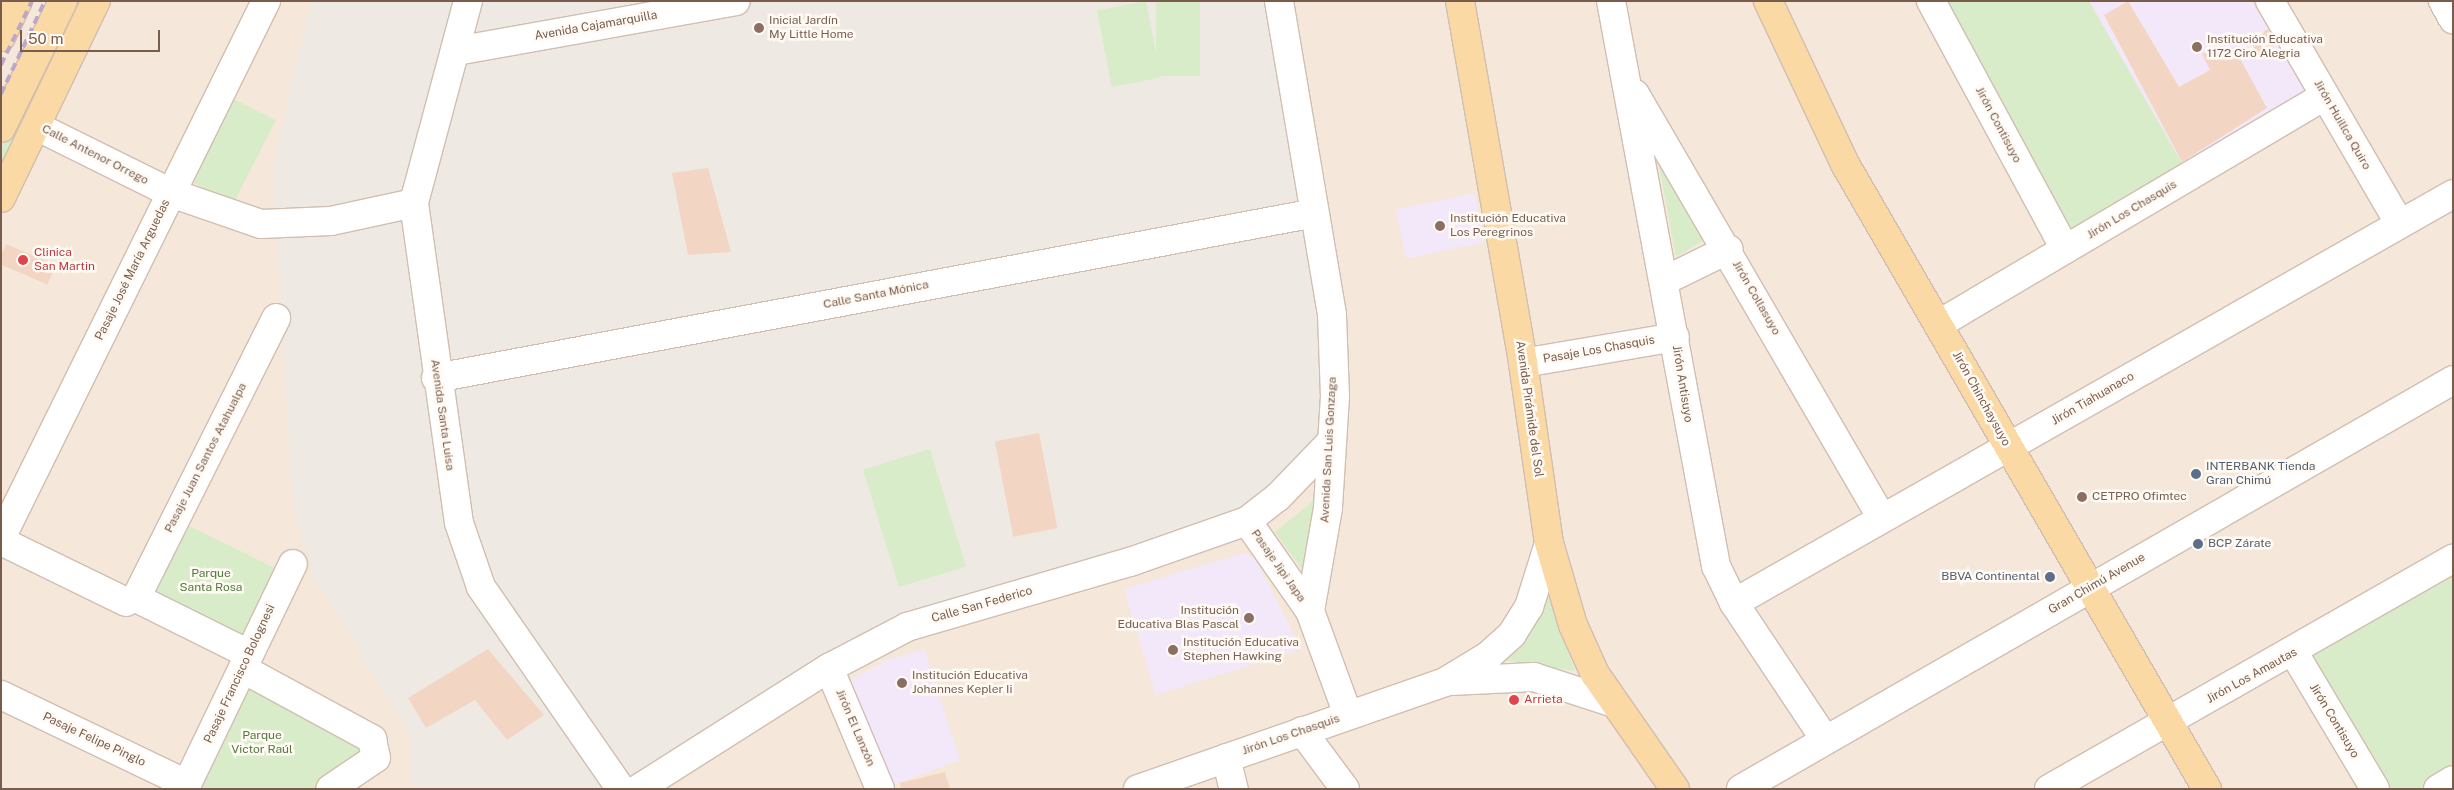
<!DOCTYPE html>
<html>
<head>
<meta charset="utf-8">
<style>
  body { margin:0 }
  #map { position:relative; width:2454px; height:790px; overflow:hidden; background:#fdf6ec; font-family:"Public Sans",sans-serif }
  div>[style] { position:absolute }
  .residential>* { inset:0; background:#f5e8da; transform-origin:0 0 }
  .industrial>* { inset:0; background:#efe9e4 }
  .education>* { inset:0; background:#f3e8fa; transform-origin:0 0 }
  .green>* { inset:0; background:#d8ecc9; transform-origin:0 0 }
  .building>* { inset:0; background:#f3d5c3; transform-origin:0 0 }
  .roads { filter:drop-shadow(1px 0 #d1beb0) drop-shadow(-1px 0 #d1beb0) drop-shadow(0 1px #d1beb0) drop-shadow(0 -1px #d1beb0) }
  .minor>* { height:28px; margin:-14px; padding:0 14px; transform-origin:14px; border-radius:14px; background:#fff }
  .major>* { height:28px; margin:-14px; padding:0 14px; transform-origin:14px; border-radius:14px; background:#fbd9a5 }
  .rail>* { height:4px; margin-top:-2px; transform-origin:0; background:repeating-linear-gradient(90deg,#b9a8c9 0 8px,transparent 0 13px) }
  .dots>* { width:14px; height:14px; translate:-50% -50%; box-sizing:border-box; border:2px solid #fffaf3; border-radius:50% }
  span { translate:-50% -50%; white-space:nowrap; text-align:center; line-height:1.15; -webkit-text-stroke:5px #fffaf3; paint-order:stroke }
  .education-label { font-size:12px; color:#785e54 }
  .left { translate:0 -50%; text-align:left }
  .right { translate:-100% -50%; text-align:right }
  .street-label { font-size:12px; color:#7a5c4d }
  .health-label { font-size:12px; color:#be3a42 }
  .service-label { font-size:12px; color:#4e5e75 }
  .park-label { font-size:12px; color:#537a41 }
  .frame { position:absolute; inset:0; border:2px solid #7a5c4d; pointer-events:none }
  .scale { position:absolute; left:20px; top:30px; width:140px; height:22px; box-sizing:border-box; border:2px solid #7a5c4d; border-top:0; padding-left:6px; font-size:15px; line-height:18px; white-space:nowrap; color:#7a5c4d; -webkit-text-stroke:4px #fffaf3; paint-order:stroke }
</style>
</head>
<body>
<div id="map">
  <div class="residential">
    <i style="left:1px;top:1px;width:2452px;height:788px"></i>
  </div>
  <div class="industrial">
    <i style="clip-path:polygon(311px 1px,1282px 1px,1337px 307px,1325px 437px,1299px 488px,866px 649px,646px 789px,411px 789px,412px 739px,313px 575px,293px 510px,273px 168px)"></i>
  </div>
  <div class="education">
    <i style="clip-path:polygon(2089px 1px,2252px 1px,2306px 93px,2183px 165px)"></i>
    <i style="left:1474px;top:193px;width:50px;height:80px;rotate:78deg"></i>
    <i style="clip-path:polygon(1244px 553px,1254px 557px,1301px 649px,1156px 695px,1124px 589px)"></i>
    <i style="clip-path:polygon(924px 649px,960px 760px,889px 786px,844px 684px,885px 661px)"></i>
  </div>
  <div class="green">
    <i style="clip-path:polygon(72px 1px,90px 1px,1px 184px,1px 148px)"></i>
    <i style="left:1146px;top:1px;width:78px;height:50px;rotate:79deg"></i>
    <i style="left:1156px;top:1px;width:44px;height:75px"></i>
    <i style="clip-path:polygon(1939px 1px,2089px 1px,2183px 165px,2068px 233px)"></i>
    <i style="left:234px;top:99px;width:47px;height:93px;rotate:27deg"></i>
    <i style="clip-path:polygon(1655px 144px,1709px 237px,1676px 257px)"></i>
    <i style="left:930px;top:449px;width:123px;height:70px;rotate:73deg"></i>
    <i style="clip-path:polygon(1318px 497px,1309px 579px,1275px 532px)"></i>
    <i style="left:183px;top:523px;width:102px;height:80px;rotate:26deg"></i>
    <i style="clip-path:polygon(2453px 575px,2453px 770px,2421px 789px,2389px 789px,2311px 653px)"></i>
    <i style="clip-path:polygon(1546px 591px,1548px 595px,1575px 671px,1497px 659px)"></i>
    <i style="clip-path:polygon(241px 682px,358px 740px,363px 756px,313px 789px,195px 789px)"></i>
  </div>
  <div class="building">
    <i style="clip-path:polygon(2128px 1px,2179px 87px,2210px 70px,2202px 54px,2217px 45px,2226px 61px,2238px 55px,2267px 108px,2182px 162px,2104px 15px)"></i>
    <i style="left:2268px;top:29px;width:18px;height:21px;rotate:61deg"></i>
    <i style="clip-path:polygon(708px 168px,731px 252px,688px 255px,672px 173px)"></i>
    <i style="left:6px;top:244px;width:54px;height:21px;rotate:23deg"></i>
    <i style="left:1039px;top:433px;width:97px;height:45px;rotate:79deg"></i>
    <i style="clip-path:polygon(488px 649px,544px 715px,507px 740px,475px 700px,426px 728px,408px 698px)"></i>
    <i style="clip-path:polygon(945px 772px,950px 789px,901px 789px,900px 783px)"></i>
  </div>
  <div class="roads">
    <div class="minor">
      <i style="left:468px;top:1px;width:209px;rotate:105deg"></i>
      <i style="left:414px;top:203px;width:323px;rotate:82deg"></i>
      <i style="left:459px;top:523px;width:68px;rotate:71deg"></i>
      <i style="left:481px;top:587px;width:246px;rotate:55.3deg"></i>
      <i style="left:1279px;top:1px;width:318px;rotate:80.4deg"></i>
      <i style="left:1332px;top:315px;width:81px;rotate:87.9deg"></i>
      <i style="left:1335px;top:396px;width:112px;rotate:93.6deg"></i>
      <i style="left:1328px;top:508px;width:105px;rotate:99.9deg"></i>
      <i style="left:1310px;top:611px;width:111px;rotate:69.9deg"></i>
      <i style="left:1611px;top:1px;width:575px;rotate:79.47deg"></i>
      <i style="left:1716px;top:566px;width:41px;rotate:64.1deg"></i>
      <i style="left:1734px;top:603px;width:162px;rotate:56.3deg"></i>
      <i style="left:1931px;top:1px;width:282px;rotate:61.6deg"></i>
      <i style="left:2270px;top:1px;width:257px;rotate:59.8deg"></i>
      <i style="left:2443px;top:1px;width:21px;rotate:61deg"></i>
      <i style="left:456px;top:51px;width:284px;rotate:-10.1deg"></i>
      <i style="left:1635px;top:94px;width:491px;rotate:59.8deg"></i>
      <i style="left:36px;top:126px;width:151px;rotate:26.4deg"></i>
      <i style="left:171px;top:193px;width:95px;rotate:19deg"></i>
      <i style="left:261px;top:224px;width:70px;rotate:-2.5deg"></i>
      <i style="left:331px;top:221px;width:85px;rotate:-12.2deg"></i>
      <i style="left:1664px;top:281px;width:72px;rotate:-26.2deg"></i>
      <i style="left:1939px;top:324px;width:448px;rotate:-30.6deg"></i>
      <i style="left:1523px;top:363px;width:154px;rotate:-9.7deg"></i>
      <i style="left:436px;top:378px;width:894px;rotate:-10.63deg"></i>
      <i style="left:1247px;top:521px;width:110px;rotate:55deg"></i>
      <i style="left:1px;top:538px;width:599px;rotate:-63.73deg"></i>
      <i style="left:1px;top:541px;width:139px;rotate:26deg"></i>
      <i style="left:1734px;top:603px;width:827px;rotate:-29.63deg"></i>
      <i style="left:2294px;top:653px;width:158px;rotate:59.2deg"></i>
      <i style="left:249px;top:654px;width:126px;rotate:-153.6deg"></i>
      <i style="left:136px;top:598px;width:313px;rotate:-63.4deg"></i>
      <i style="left:829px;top:668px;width:131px;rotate:67.1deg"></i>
      <i style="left:245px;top:670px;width:145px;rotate:28.5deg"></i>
      <i style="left:372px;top:739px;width:19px;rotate:78deg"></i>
      <i style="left:376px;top:758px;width:55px;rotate:146deg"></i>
      <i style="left:1451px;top:681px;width:83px;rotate:-2.8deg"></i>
      <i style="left:1534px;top:677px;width:84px;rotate:18deg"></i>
      <i style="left:1px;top:695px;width:206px;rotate:25.6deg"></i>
      <i style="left:1302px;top:731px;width:72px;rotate:53.4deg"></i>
      <i style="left:1226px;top:758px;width:32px;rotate:76deg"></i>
      <i style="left:187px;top:784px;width:244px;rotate:-64.3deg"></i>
      <i style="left:638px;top:789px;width:226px;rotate:-32.4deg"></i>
      <i style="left:829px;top:668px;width:88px;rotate:-27.7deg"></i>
      <i style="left:907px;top:627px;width:232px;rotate:-16.3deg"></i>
      <i style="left:1130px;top:562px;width:124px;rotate:-19.3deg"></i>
      <i style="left:1247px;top:521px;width:39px;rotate:-38deg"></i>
      <i style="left:1278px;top:497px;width:75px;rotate:-46.1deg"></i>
      <i style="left:1138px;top:789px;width:325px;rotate:-19.2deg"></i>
      <i style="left:1445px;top:682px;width:52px;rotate:-31.5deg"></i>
      <i style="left:1489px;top:655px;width:31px;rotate:-42deg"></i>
      <i style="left:1512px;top:634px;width:32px;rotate:-58deg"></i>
      <i style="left:1529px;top:607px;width:67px;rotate:-72.6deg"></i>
      <i style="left:1741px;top:789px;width:821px;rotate:-29.87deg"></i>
      <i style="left:2049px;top:789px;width:465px;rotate:-29.7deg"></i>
      <i style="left:2438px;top:789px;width:17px;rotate:-31deg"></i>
    </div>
    <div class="major">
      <i style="left:1460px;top:1px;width:367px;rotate:80.1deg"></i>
      <i style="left:1523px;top:363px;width:182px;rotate:81.8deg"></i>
      <i style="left:1549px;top:543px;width:85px;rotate:73.7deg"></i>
      <i style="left:1573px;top:625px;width:54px;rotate:65.8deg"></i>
      <i style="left:1595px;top:674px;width:140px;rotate:55.2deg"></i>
      <i style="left:1768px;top:1px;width:180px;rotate:64.7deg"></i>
      <i style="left:1845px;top:164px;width:722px;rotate:59.92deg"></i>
      <i style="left:1px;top:37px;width:40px;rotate:-65deg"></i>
      <i style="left:1px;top:128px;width:141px;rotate:-64deg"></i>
      <i style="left:1px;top:198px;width:219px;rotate:-64.3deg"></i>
    </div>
  </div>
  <div class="rail">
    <i style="left:1px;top:65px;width:71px;rotate:-64.2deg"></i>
    <i style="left:1px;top:94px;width:103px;rotate:-64.7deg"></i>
  </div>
  <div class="dots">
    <i style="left:759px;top:28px;background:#8d6e63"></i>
    <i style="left:2197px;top:47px;background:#8d6e63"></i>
    <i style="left:1440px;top:226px;background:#8d6e63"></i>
    <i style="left:23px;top:260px;background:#e0444e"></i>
    <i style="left:2196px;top:474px;background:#5c6f8a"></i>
    <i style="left:2082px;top:497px;background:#8d6e63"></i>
    <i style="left:2198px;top:544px;background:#5c6f8a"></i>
    <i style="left:2050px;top:577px;background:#5c6f8a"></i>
    <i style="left:1249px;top:618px;background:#8d6e63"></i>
    <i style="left:1173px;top:650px;background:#8d6e63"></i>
    <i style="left:902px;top:683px;background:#8d6e63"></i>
    <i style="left:1514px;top:700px;background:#e0444e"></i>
  </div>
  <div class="education-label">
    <span class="left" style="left:769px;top:28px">Inicial Jardín<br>My Little Home</span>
    <span class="left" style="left:2207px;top:47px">Institución Educativa<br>1172 Ciro Alegria</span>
    <span class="left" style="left:1450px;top:226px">Institución Educativa<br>Los Peregrinos</span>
    <span class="left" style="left:2092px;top:497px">CETPRO Ofimtec</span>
    <span class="right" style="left:1239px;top:618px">Institución<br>Educativa Blas Pascal</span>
    <span class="left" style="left:1183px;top:650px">Institución Educativa<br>Stephen Hawking</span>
    <span class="left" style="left:912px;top:683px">Institución Educativa<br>Johannes Kepler Ii</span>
  </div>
  <div class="street-label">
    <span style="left:596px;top:26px;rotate:-10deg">Avenida Cajamarquilla</span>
    <span style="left:1998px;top:125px;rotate:62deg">Jirón Contisuyo</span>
    <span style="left:2342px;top:125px;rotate:60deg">Jirón Huillca Quiro</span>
    <span style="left:95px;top:155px;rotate:27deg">Calle Antenor Orrego</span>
    <span style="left:2132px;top:210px;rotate:-31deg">Jirón Los Chasquis</span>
    <span style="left:133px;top:270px;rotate:-64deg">Pasaje José María Arguedas</span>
    <span style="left:876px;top:295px;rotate:-11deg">Calle Santa Mónica</span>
    <span style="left:1756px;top:298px;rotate:60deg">Jirón Collasuyo</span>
    <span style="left:1599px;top:350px;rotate:-10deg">Pasaje Los Chasquis</span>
    <span style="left:1682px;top:384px;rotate:81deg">Jirón Antisuyo</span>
    <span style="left:1981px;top:399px;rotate:61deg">Jirón Chinchaysuyo</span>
    <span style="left:2093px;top:399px;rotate:-30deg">Jirón Tiahuanaco</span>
    <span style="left:1529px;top:409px;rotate:82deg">Avenida Pirámide del Sol</span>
    <span style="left:442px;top:415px;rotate:82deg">Avenida Santa Luisa</span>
    <span style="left:1329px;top:450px;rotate:-87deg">Avenida San Luis Gonzaga</span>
    <span style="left:206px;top:458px;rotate:-63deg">Pasaje Juan Santos Atahualpa</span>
    <span style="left:1278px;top:566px;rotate:55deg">Pasaje Jipi Japa</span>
    <span style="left:2097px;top:584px;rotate:-30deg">Gran Chimú Avenue</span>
    <span style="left:982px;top:605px;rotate:-16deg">Calle San Federico</span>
    <span style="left:240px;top:674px;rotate:-65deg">Pasaje Francisco Bolognesi</span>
    <span style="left:2252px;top:676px;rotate:-29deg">Jirón Los Amautas</span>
    <span style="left:2334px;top:721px;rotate:59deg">Jirón Contisuyo</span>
    <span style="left:855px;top:728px;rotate:67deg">Jirón El Lanzón</span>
    <span style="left:1291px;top:735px;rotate:-19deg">Jirón Los Chasquis</span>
    <span style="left:94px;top:740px;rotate:25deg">Pasaje Felipe Pinglo</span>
  </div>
  <div class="health-label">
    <span class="left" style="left:34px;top:260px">Clinica<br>San Martin</span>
    <span class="left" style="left:1524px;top:700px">Arrieta</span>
  </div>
  <div class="service-label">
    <span class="left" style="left:2206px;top:474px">INTERBANK Tienda<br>Gran Chimú</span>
    <span class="left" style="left:2208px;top:544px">BCP Zárate</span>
    <span class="right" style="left:2040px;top:577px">BBVA Continental</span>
  </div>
  <div class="park-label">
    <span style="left:211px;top:581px">Parque<br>Santa Rosa</span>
    <span style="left:262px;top:743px">Parque<br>Victor Raúl</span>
  </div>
  <div class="frame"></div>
  <div class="scale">50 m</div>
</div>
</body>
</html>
